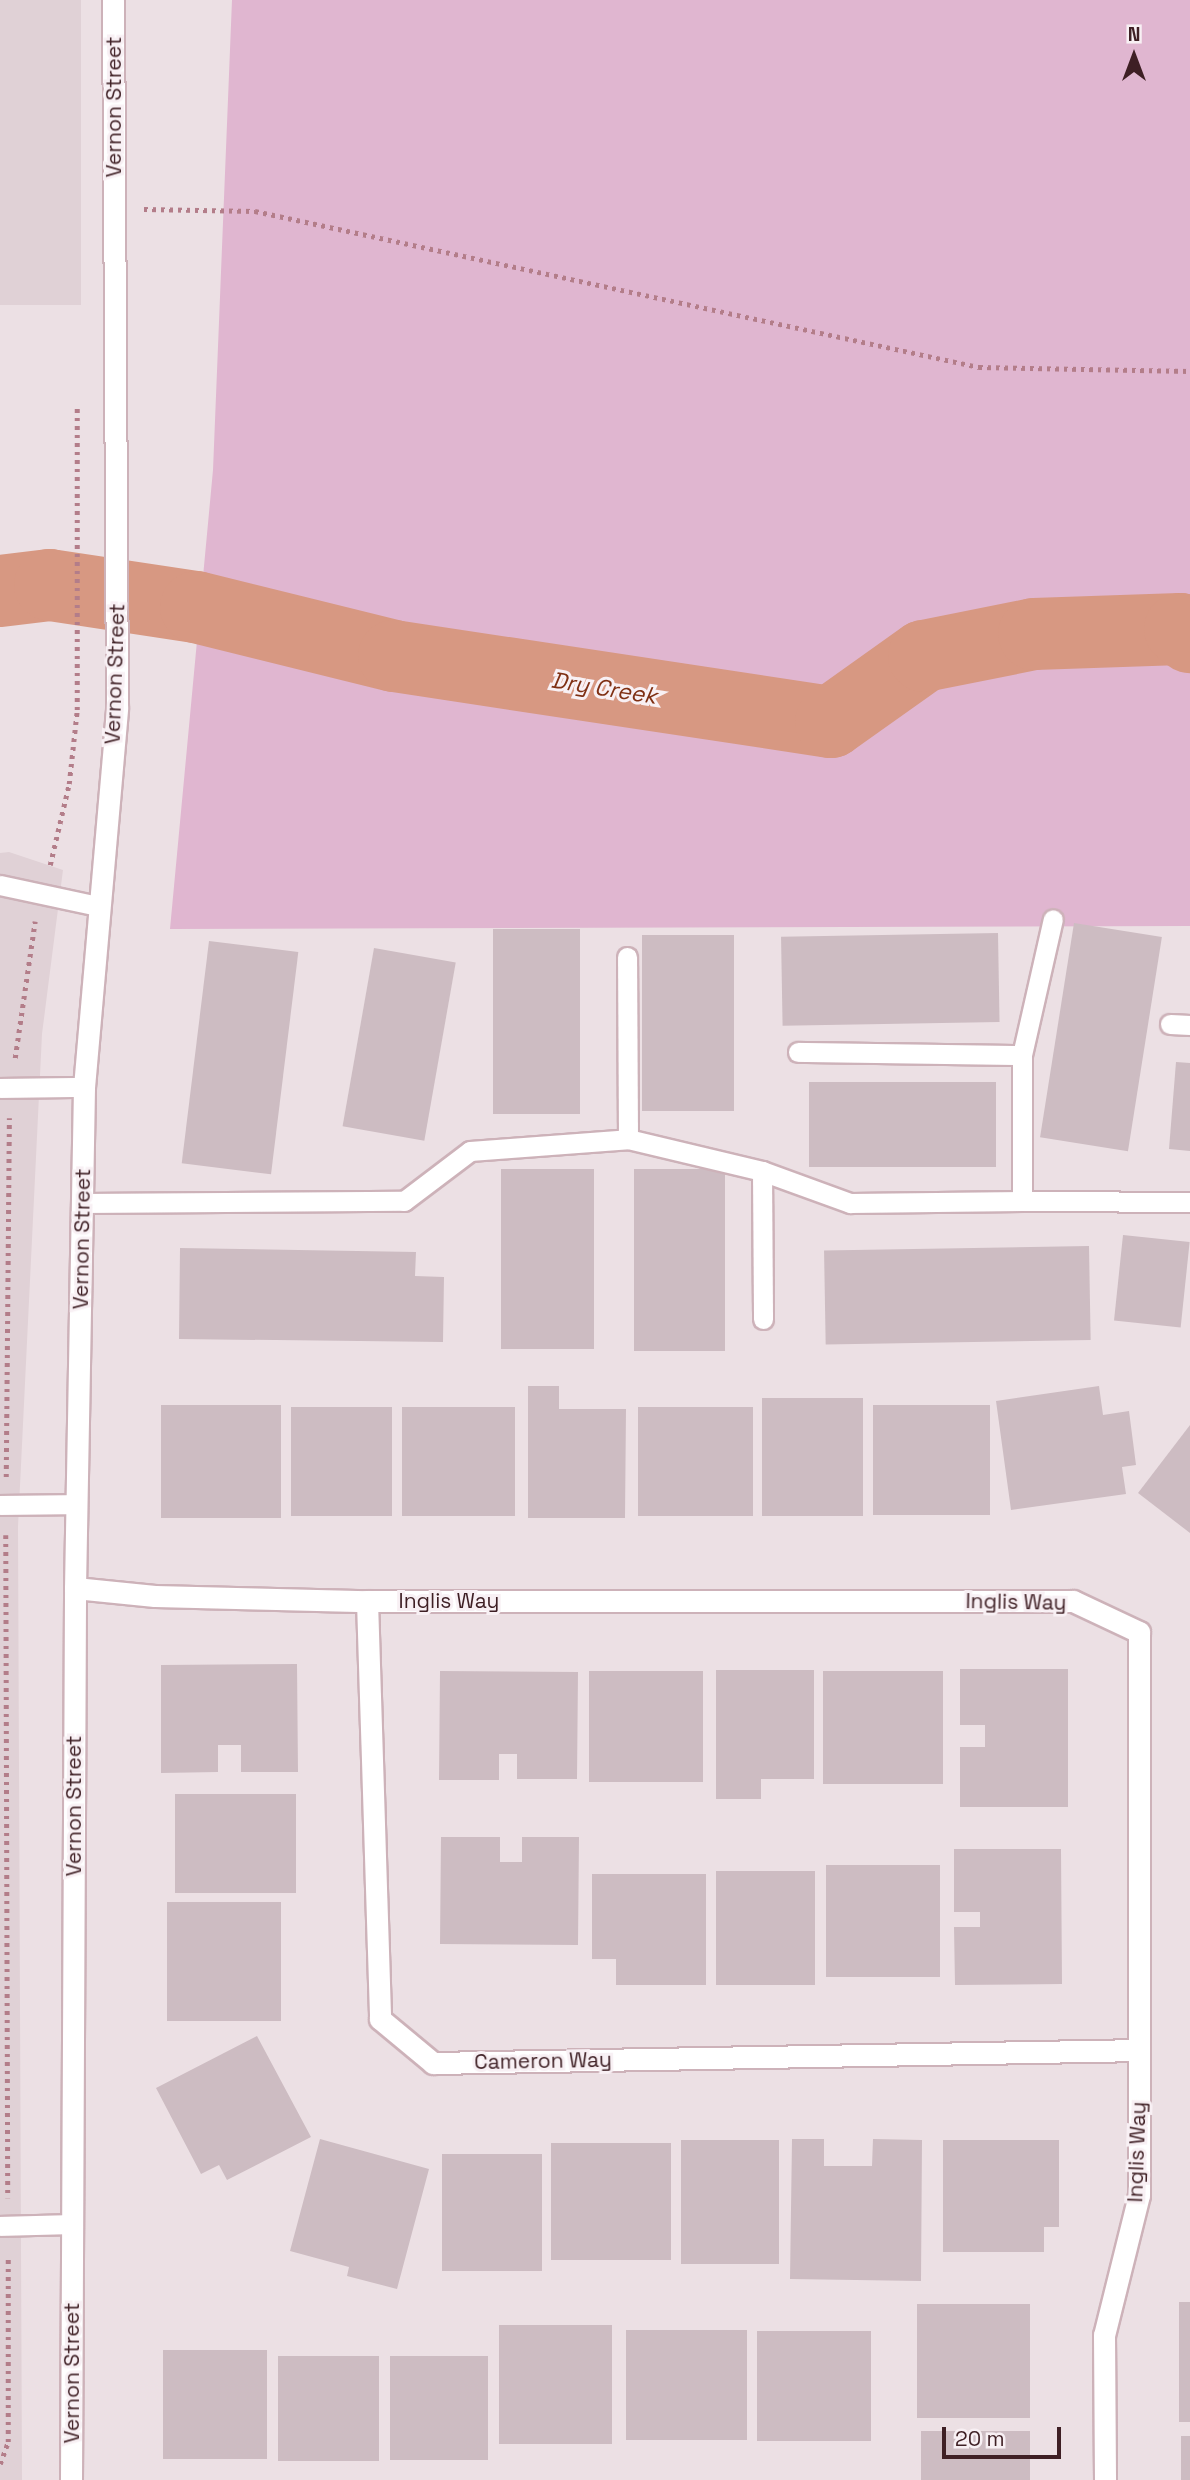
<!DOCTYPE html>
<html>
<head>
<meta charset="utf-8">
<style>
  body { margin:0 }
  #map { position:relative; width:1190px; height:2480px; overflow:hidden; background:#ece0e4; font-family:"Space Grotesk",sans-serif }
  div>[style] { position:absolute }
  .built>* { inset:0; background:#e0d1d6; transform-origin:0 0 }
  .green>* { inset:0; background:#e0b6d0 }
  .river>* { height:72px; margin:-36px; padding:0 36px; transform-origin:36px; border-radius:36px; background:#d79882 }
  .building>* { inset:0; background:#cdbcc2; transform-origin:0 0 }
  .path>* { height:4.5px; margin-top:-2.25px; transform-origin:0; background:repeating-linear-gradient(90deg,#b37d89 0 3.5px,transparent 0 8.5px) }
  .roads { filter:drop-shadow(2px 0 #cdb2b9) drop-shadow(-2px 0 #cdb2b9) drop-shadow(0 2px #cdb2b9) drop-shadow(0 -2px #cdb2b9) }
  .lane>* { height:19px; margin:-9.5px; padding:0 9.5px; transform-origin:9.5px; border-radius:9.5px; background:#fff }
  .street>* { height:21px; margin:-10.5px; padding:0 10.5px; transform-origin:10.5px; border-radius:10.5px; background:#fff }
  .secondary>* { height:21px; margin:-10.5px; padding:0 10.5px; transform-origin:10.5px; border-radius:10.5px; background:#fff }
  span { translate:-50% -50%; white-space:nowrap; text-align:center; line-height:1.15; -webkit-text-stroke:6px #f8f0f4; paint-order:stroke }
  .street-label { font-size:21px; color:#3e1f24 }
  .water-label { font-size:23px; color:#7f3014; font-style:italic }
  .north { position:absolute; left:1099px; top:21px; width:70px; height:70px; -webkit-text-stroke:5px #f8f0f4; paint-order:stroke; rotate:0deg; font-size:19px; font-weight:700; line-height:28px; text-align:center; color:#3e1f24 }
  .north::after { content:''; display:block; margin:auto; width:24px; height:32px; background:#3e1f24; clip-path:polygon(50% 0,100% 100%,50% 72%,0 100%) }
  .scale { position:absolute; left:942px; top:2427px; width:119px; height:32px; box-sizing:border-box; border:4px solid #3e1f24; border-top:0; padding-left:9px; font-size:21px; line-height:24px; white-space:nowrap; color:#3e1f24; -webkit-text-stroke:5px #f8f0f4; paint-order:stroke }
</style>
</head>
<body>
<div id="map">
  <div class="built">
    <i style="left:0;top:0;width:81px;height:305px"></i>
    <i style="clip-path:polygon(9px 852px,63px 870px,42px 1034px,18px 1527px,22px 2480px,0 2480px,0 853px)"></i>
  </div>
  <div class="green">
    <i style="clip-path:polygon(232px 0,1190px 0,1190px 926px,170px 929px,213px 470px)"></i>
  </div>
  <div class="river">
    <i style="left:0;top:591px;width:50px;rotate:-6.8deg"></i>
    <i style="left:50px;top:585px;width:148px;rotate:8.6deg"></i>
    <i style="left:196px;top:607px;width:204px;rotate:13.9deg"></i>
    <i style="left:394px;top:656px;width:442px;rotate:8.6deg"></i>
    <i style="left:831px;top:722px;width:114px;rotate:-35.4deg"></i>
    <i style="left:924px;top:656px;width:112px;rotate:-11.3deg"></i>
    <i style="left:1034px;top:634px;width:146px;rotate:-2deg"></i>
    <i style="left:1180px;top:629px;width:13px;rotate:39deg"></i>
  </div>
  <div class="building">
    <i style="left:1074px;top:923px;width:89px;height:217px;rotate:9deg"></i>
    <i style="left:493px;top:929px;width:87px;height:185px"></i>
    <i style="left:998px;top:933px;width:89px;height:217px;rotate:89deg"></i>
    <i style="left:642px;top:935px;width:92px;height:176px"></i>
    <i style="left:209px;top:941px;width:90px;height:224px;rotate:7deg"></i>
    <i style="left:374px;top:948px;width:83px;height:181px;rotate:10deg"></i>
    <i style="clip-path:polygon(1176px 1062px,1190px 1063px,1190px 1151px,1169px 1149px)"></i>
    <i style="left:809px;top:1082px;width:187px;height:85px"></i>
    <i style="left:501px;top:1169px;width:93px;height:180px"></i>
    <i style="left:634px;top:1169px;width:91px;height:182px"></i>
    <i style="left:1123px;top:1235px;width:67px;height:86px;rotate:6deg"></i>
    <i style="left:1089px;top:1246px;width:94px;height:265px;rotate:89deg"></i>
    <i style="clip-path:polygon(180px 1248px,416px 1252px,415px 1276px,444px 1277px,443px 1342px,179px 1339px)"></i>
    <i style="clip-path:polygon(528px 1386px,559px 1386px,559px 1409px,626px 1409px,625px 1518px,528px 1518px)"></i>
    <i style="clip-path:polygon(1099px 1386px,1103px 1415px,1129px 1411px,1136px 1465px,1122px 1467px,1126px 1494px,1011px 1510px,996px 1401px)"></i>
    <i style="left:762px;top:1398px;width:101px;height:118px"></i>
    <i style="left:161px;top:1405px;width:120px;height:113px"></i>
    <i style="left:873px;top:1405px;width:117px;height:110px"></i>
    <i style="left:291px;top:1407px;width:101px;height:109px"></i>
    <i style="left:402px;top:1407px;width:113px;height:109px"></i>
    <i style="left:638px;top:1407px;width:115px;height:109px"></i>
    <i style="clip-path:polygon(1190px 1425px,1190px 1533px,1138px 1493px)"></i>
    <i style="clip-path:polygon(297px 1664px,298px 1772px,241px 1772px,241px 1745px,218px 1745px,218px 1772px,161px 1773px,161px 1665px)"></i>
    <i style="clip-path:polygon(960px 1669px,1068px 1669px,1068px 1807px,960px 1807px,960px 1747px,985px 1747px,985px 1725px,960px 1725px)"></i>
    <i style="clip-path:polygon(716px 1670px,814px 1670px,814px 1779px,761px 1779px,761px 1799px,716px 1799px)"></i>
    <i style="clip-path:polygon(440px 1671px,578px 1672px,577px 1779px,517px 1779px,517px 1754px,499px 1754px,499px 1780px,439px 1780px)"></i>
    <i style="left:589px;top:1671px;width:114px;height:111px"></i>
    <i style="left:823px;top:1671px;width:120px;height:113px"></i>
    <i style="left:175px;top:1794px;width:121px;height:99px"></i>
    <i style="clip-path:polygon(441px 1837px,500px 1837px,500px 1862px,522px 1862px,522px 1837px,579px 1837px,578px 1945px,440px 1944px)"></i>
    <i style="clip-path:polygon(954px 1849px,1061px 1849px,1062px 1984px,955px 1985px,954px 1927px,980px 1927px,980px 1912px,954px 1912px)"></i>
    <i style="left:826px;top:1865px;width:114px;height:112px"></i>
    <i style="left:716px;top:1871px;width:99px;height:114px"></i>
    <i style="clip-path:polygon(592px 1874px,706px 1874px,706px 1985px,616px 1985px,616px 1959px,592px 1959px)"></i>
    <i style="left:167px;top:1902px;width:114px;height:119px"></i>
    <i style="clip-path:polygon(257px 2036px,311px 2137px,227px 2180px,219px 2165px,201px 2174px,156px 2088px)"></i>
    <i style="clip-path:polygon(320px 2139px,429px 2169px,397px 2289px,347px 2276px,349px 2267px,290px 2251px)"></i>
    <i style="clip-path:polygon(792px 2139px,824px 2139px,824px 2166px,872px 2166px,873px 2139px,922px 2140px,921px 2281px,790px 2279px)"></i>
    <i style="left:681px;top:2140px;width:98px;height:124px"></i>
    <i style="clip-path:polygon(943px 2140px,1059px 2140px,1059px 2227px,1044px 2227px,1044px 2252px,943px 2252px)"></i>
    <i style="left:551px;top:2143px;width:120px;height:117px"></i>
    <i style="left:442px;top:2154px;width:100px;height:117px"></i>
    <i style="left:1179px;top:2302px;width:11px;height:120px"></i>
    <i style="left:917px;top:2304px;width:113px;height:114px"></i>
    <i style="left:499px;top:2325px;width:113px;height:119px"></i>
    <i style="left:626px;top:2330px;width:121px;height:110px"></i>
    <i style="left:757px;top:2331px;width:114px;height:110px"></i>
    <i style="left:163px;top:2350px;width:104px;height:109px"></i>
    <i style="left:278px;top:2356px;width:101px;height:105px"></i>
    <i style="left:390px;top:2356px;width:98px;height:104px"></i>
    <i style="left:921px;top:2431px;width:109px;height:49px"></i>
    <i style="left:1181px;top:2436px;width:9px;height:44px"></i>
  </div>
  <div class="path">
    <i style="left:144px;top:209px;width:111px;rotate:1deg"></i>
    <i style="left:255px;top:211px;width:741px;rotate:12.16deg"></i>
    <i style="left:979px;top:367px;width:211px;rotate:1.1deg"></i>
    <i style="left:50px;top:865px;width:83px;rotate:-76.8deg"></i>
    <i style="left:69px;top:784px;width:74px;rotate:-83.8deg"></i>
    <i style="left:77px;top:710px;width:303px;rotate:-90deg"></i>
    <i style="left:15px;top:1058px;width:138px;rotate:-81.7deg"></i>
    <i style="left:6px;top:1477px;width:359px;rotate:-89.5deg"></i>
    <i style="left:6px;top:1535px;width:663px;rotate:89.83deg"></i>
    <i style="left:0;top:2464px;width:23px;rotate:-70deg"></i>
    <i style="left:8px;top:2442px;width:186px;rotate:-90deg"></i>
  </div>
  <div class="roads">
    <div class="lane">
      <i style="left:0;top:885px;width:100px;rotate:12.1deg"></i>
      <i style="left:1170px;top:1024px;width:20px;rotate:3deg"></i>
      <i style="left:798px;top:1052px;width:224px;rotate:0.8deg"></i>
      <i style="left:1022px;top:1055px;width:139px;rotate:-77.2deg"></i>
      <i style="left:0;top:1088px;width:84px;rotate:-0.7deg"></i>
      <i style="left:628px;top:1139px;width:138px;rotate:13.4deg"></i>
      <i style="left:762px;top:1171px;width:94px;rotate:20deg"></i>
      <i style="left:850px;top:1203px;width:172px;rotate:-0.7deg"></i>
      <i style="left:1022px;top:1201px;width:146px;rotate:-90deg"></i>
      <i style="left:762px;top:1171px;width:148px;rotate:89.6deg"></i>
      <i style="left:1022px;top:1201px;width:168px;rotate:0.3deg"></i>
      <i style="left:82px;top:1203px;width:322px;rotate:-0.4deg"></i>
      <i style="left:404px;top:1201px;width:83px;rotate:-37.1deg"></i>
      <i style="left:470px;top:1151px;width:158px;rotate:-4.3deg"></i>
      <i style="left:628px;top:1139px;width:182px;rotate:-90.3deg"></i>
      <i style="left:0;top:1505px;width:77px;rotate:-0.7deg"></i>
      <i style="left:0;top:2226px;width:73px;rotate:-1.6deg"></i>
    </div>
    <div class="street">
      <i style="left:75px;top:1588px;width:80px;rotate:5.7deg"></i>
      <i style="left:155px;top:1596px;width:212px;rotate:1.4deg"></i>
      <i style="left:367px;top:1601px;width:706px"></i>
      <i style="left:1073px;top:1601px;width:73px;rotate:25.2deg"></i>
      <i style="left:1139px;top:1632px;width:563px;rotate:90deg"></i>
      <i style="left:1139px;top:2195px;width:144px;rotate:104deg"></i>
      <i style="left:1104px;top:2335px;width:145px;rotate:89.6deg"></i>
      <i style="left:367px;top:1601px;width:418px;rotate:88.2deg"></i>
      <i style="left:380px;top:2019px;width:69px;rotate:39.7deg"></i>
      <i style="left:433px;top:2063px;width:706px;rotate:-1.05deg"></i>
    </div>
    <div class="secondary">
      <i style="left:71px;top:2480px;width:892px;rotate:-89.74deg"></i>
      <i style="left:75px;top:1588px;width:501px;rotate:-88.97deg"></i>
      <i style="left:84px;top:1087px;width:380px;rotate:-85deg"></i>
      <i style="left:117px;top:708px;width:708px;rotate:-90.32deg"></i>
    </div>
  </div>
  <div class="street-label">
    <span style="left:114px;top:107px;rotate:-90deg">Vernon Street</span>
    <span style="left:115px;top:674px;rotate:-88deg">Vernon Street</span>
    <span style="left:82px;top:1239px;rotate:-89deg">Vernon Street</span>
    <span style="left:449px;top:1601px">Inglis Way</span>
    <span style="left:1016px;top:1602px;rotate:1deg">Inglis Way</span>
    <span style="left:74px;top:1806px;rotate:-90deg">Vernon Street</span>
    <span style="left:543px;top:2061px;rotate:-1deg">Cameron Way</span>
    <span style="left:1137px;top:2152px;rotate:-88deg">Inglis Way</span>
    <span style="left:72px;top:2373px;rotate:-90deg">Vernon Street</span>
  </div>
  <div class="water-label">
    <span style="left:604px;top:688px;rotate:9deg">Dry Creek</span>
  </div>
  <div class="north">N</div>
  <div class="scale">20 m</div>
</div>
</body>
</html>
